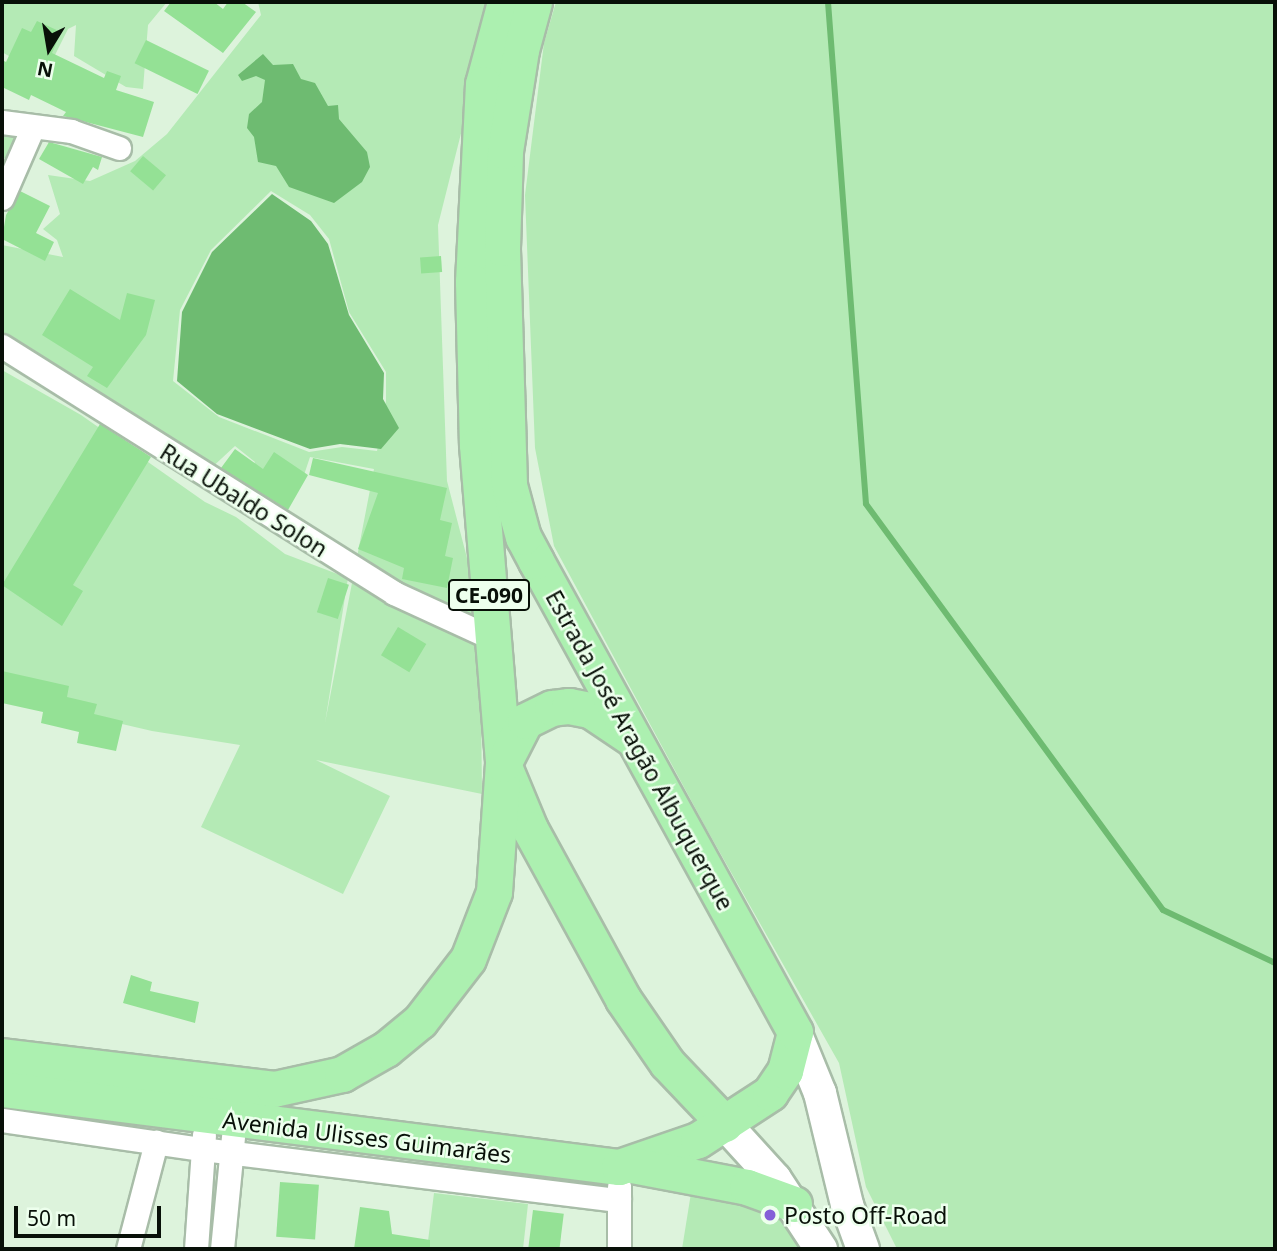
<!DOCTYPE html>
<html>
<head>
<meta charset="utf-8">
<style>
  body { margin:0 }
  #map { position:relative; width:1277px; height:1251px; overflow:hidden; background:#ddf3dc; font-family:"Noto Sans",sans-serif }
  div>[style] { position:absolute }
  .green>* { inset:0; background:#b4eab5 }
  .water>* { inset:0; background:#6ebb71 }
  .stream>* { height:6px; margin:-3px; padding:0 3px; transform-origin:3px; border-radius:3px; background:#6ebb71 }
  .building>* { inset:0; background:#94e195; transform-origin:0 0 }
  .roads { filter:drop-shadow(2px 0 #a8bda8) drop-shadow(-2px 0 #a8bda8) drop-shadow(0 2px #a8bda8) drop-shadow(0 -2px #a8bda8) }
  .street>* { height:23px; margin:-11.5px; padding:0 11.5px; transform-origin:11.5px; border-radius:11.5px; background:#fff }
  .secondary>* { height:32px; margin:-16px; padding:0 16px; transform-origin:16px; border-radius:16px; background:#fff }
  .primary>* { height:35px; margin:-17.5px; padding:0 17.5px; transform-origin:17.5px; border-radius:17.5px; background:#acf0b0 }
  .dots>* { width:19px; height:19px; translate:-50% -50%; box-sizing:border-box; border:4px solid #edffed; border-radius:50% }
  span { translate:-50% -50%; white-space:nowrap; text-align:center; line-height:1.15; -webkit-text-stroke:5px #edffed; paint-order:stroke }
  .shield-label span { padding:2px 5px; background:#edffed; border:2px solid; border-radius:5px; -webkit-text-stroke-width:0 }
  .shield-label { font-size:21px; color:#081008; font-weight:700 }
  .street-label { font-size:23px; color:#081008 }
  .poi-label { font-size:23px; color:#081008 }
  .left { translate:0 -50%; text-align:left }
  .frame { position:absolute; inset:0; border:4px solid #081008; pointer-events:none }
  .north { position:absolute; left:14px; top:14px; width:70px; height:70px; -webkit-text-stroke:5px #edffed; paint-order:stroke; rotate:191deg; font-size:19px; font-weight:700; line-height:28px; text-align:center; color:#081008 }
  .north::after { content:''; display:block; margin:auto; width:24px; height:32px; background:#081008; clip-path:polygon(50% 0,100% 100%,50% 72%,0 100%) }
  .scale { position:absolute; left:14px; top:1206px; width:147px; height:32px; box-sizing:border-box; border:4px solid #081008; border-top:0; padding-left:9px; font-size:21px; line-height:24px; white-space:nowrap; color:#081008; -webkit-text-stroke:5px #edffed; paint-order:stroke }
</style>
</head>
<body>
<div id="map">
  <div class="green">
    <i style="clip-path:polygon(2px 2px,167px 2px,148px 25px,143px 89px,126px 87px,74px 56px,76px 25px,68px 29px,44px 77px,2px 52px)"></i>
    <i style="clip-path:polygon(evenodd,258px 2px,494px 2px,438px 225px,447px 481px,480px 608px,482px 794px,316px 760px,390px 796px,343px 894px,201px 827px,240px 745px,152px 731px,2px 696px,2px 370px,81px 415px,205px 502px,236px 517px,285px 554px,348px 578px,325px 723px,374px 469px,310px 457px,301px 484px,248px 474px,255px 462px,235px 446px,208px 471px,2px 342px,2px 245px,63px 257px,57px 240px,43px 229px,60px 214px,48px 175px,90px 181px,135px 161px,167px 134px,261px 15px,258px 2px,271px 191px,310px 215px,329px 239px,349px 312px,386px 372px,386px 401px,377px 451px,342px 447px,309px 452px,219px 417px,173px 381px,180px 310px,211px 250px,271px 191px)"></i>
    <i style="clip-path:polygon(556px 2px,1275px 2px,1275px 1249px,897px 1249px,866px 1187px,839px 1063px,706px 828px,554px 546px,535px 448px,525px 195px,544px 43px)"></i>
    <i style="clip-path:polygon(2px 131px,26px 134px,10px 156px,2px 159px)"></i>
    <i style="clip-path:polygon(434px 1193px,528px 1204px,523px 1249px,427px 1249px)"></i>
    <i style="clip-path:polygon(691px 1193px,763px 1206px,785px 1223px,802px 1249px,682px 1249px)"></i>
  </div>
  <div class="water">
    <i style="clip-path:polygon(263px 54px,273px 65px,293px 64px,301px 79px,315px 83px,328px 106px,338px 105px,339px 119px,367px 152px,370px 167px,362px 182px,334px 203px,289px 187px,276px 166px,258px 162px,254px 137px,247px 128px,249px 114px,262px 102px,265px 80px,256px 76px,242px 81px,238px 75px)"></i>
    <i style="clip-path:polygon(272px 194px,311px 221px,328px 244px,349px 315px,384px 373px,383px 399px,399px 428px,381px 449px,340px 444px,310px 449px,217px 414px,177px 381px,182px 312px,212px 252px)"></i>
  </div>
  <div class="stream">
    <i style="left:828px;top:2px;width:503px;rotate:85.67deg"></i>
    <i style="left:866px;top:504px;width:503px;rotate:53.81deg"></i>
    <i style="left:1163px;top:910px;width:124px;rotate:25.3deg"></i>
  </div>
  <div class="building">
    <i style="clip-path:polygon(171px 2px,214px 2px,223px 9px,228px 2px,242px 2px,256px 12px,223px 53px,164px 11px)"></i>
    <i style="clip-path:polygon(37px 21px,61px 32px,52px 53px,104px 78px,107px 71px,121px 76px,116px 90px,154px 102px,143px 137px,63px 116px,66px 112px,31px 95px,29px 100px,2px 87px,2px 60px,6px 62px,22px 28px,31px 32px)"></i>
    <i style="left:146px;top:40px;width:70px;height:26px;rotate:26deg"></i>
    <i style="clip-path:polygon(49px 142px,102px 157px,98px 170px,93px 167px,83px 184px,39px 159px)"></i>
    <i style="left:143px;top:156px;width:30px;height:20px;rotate:40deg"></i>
    <i style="clip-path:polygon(20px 191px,50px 206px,36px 233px,54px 242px,45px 261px,2px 239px,6px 215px)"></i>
    <i style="left:441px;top:256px;width:16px;height:21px;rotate:86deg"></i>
    <i style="clip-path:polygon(70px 289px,120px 320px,127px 293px,155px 300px,146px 335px,107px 388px,87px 376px,93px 367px,42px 335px)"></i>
    <i style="clip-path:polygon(100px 424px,151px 457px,73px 585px,83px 591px,62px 626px,2px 585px)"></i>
    <i style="clip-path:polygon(235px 449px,263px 469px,274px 452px,308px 475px,288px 510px,221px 468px)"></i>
    <i style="clip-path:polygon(313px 458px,447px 488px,440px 520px,452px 523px,445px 556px,453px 558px,447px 588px,402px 579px,404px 568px,358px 549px,378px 493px,309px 475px)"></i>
    <i style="left:328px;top:578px;width:22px;height:36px;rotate:18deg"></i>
    <i style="left:398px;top:627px;width:33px;height:33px;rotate:31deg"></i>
    <i style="clip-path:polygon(2px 671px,69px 686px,67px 697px,97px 704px,94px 714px,123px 721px,116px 751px,77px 743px,79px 732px,41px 723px,43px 712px,2px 703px)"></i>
    <i style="clip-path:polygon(131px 975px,152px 982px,150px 991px,199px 1002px,195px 1023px,123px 1003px)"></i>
    <i style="left:280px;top:1182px;width:39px;height:55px;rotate:4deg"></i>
    <i style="clip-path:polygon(360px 1207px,389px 1211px,392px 1234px,430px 1240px,430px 1249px,354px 1249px)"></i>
    <i style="left:533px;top:1210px;width:31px;height:39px;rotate:7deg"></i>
  </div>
  <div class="roads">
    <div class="street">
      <i style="left:2px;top:122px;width:70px;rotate:7.4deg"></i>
      <i style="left:71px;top:131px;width:51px;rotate:19.5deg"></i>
      <i style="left:2px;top:198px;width:77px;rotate:-66.4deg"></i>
      <i style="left:2px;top:346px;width:463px;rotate:32.2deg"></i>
      <i style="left:394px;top:593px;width:110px;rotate:24.7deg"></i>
      <i style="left:2px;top:1120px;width:202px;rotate:8.3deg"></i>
      <i style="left:202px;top:1149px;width:420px;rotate:7deg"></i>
      <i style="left:128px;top:1249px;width:111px;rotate:-75.3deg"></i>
      <i style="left:196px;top:1249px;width:114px;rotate:-86deg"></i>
      <i style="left:222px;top:1249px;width:113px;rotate:-84.4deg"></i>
      <i style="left:619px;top:1249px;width:62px;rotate:-90deg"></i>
    </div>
    <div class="secondary">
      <i style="left:795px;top:1032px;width:66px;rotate:67.7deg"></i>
      <i style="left:820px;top:1093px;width:115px;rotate:76.4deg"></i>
      <i style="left:847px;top:1205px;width:47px;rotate:70deg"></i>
      <i style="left:725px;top:1124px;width:74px;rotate:47.7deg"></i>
      <i style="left:775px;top:1179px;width:84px;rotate:56.7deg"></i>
    </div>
    <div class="primary">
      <i style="left:505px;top:2px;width:85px;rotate:105deg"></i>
      <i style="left:483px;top:84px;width:198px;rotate:92.9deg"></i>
      <i style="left:473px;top:282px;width:163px;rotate:88.6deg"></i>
      <i style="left:477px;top:445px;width:320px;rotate:85.3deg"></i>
      <i style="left:503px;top:764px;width:70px;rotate:67.4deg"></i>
      <i style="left:530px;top:829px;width:194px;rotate:61.3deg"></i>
      <i style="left:623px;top:999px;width:78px;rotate:55.5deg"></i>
      <i style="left:667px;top:1063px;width:84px;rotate:46.4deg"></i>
      <i style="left:2px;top:1056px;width:274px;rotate:6.9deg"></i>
      <i style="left:274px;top:1089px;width:70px;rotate:-12.4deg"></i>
      <i style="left:342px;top:1074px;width:51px;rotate:-29.6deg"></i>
      <i style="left:386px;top:1049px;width:44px;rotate:-39.5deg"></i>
      <i style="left:420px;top:1021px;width:78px;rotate:-52.3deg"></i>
      <i style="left:468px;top:959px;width:72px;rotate:-68.8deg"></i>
      <i style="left:494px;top:892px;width:128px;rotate:-86deg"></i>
      <i style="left:503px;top:764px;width:48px;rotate:-62.9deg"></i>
      <i style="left:525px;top:721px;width:30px;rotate:-26deg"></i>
      <i style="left:552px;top:708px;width:17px;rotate:-7deg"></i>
      <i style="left:569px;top:706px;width:21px;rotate:11deg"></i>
      <i style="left:590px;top:710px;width:48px;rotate:34deg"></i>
      <i style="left:2px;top:1089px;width:622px;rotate:7.21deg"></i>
      <i style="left:619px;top:1167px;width:83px;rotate:-18.9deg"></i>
      <i style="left:698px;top:1140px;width:86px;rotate:-33.1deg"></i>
      <i style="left:770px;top:1093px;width:27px;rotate:-56deg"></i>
      <i style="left:785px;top:1071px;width:40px;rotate:-75.6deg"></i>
      <i style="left:795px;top:1032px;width:538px;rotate:-118.81deg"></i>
      <i style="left:536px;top:561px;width:27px;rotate:-118deg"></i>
      <i style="left:523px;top:537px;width:54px;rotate:-105.1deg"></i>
      <i style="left:509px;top:485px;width:237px;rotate:-91.7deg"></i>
      <i style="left:502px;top:248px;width:97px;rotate:-88.2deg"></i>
      <i style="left:505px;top:151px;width:102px;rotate:-81deg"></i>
      <i style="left:521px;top:50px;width:50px;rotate:-74.8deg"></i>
      <i style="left:632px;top:1165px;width:117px;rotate:10.8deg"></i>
      <i style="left:747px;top:1187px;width:50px;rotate:19.9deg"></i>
    </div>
  </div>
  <div class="dots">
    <i style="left:770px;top:1215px;background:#855ed8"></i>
  </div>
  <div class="shield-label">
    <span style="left:489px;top:595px">CE-090</span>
  </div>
  <div class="street-label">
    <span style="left:244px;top:500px;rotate:32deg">Rua Ubaldo Solon</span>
    <span style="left:640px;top:750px;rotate:61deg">Estrada José Aragão Albuquerque</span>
    <span style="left:367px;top:1137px;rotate:7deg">Avenida Ulisses Guimarães</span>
  </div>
  <div class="poi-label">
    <span class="left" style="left:784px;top:1215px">Posto Off-Road</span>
  </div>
  <div class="frame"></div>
  <div class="north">N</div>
  <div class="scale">50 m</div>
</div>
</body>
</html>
